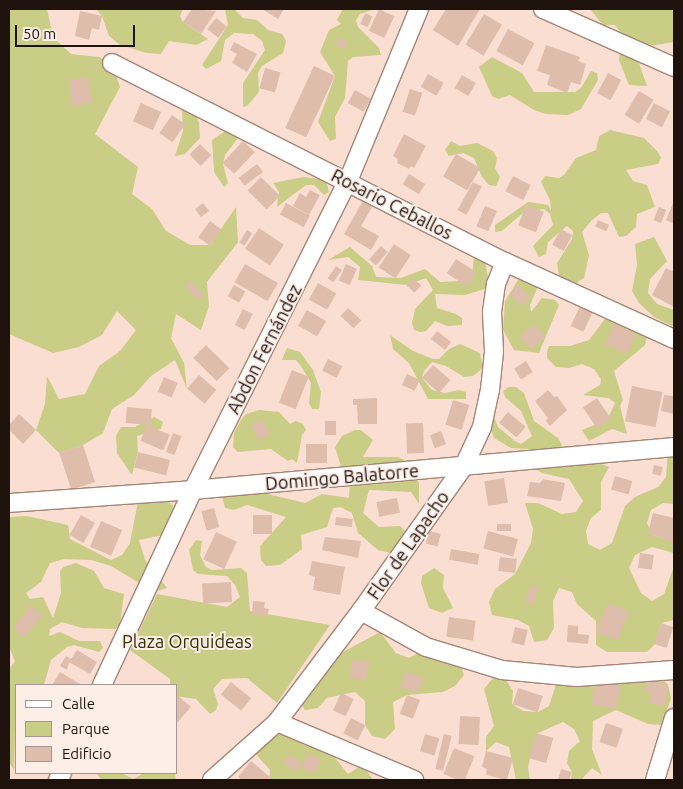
<!DOCTYPE html>
<html>
<head>
<meta charset="utf-8">
<style>
  body { margin:0 }
  #map { position:relative; width:683px; height:789px; overflow:hidden; background:#faded1; font-family:Ubuntu,sans-serif }
  div>[style] { position:absolute }
  .green>* { inset:0; background:#cacd86 }
  .building>* { inset:0; background:#dfbdad; transform-origin:0 0 }
  .roads { filter:drop-shadow(1px 0 #a58576) drop-shadow(-1px 0 #a58576) drop-shadow(0 1px #a58576) drop-shadow(0 -1px #a58576) }
  .minor>* { height:18px; margin:-9px; padding:0 9px; transform-origin:9px; border-radius:9px; background:#fff }
  span { translate:-50% -50%; white-space:nowrap; text-align:center; line-height:1.15; -webkit-text-stroke:4px #fdeee8; paint-order:stroke }
  .street-label { font-size:18px; color:#1e120d }
  .park-label { font-size:18px; color:#323205 }
  .frame { position:absolute; inset:0; border:10px solid #1e120d; pointer-events:none }
  .legend { position:absolute; left:15px; top:684px; width:162px; height:90px; box-sizing:border-box; background:#fdeee8; border:1px solid #a49690; margin:0; padding:6px 9px; list-style:none; font-size:15px; color:#1e120d }
  .legend li { display:flex; align-items:center; gap:10px; height:25px }
  .legend b { width:25px; border:1px solid #a49690 }
  .scale { position:absolute; left:15px; top:25px; width:120px; height:22px; box-sizing:border-box; border:2px solid #1e120d; border-top:0; padding-left:6px; font-size:15px; line-height:18px; white-space:nowrap; color:#1e120d; -webkit-text-stroke:4px #fdeee8; paint-order:stroke }
</style>
</head>
<body>
<div id="map">
  <div class="green">
    <i style="clip-path:polygon(9px 9px,47px 9px,53px 37px,71px 54px,99px 57px,112px 63px,120px 87px,95px 134px,138px 167px,132px 194px,152px 209px,166px 231px,190px 245px,210px 245px,236px 207px,238px 242px,207px 282px,209px 306px,201px 330px,176px 314px,171px 338px,184px 363px,187px 389px,175px 360px,151px 376px,134px 395px,112px 409px,103px 433px,83px 445px,59px 453px,36px 430px,45px 404px,47px 376px,59px 399px,85px 394px,99px 366px,120px 351px,136px 330px,117px 311px,102px 335px,79px 347px,53px 353px,9px 334px)"></i>
    <i style="clip-path:polygon(96px 9px,183px 9px,180px 16px,183px 22px,208px 39px,196px 45px,169px 41px,161px 54px,147px 53px,120px 45px,109px 36px,102px 16px)"></i>
    <i style="clip-path:polygon(225px 9px,234px 9px,243px 18px,257px 20px,268px 30px,282px 34px,286px 41px,283px 53px,262px 66px,258px 73px,259px 92px,247px 106px,243px 107px,243px 83px,265px 50px,262px 41px,253px 34px,234px 33px,225px 40px,221px 61px,206px 69px,202px 65px,228px 25px)"></i>
    <i style="clip-path:polygon(343px 9px,375px 9px,360px 14px,356px 20px,358px 27px,379px 48px,381px 55px,353px 57px,348px 61px,345px 98px,335px 117px,336px 139px,330px 141px,318px 122px,335px 76px,320px 52px,329px 30px,341px 24px,337px 20px)"></i>
    <i style="clip-path:polygon(590px 9px,674px 9px,674px 42px,649px 46px,623px 36px,615px 25px,603px 25px)"></i>
    <i style="clip-path:polygon(625px 49px,637px 57px,647px 86px,629px 85px,619px 60px,620px 53px)"></i>
    <i style="clip-path:polygon(492px 57px,522px 73px,534px 92px,575px 92px,581px 88px,591px 71px,597px 73px,598px 80px,581px 109px,568px 115px,546px 114px,534px 110px,510px 95px,498px 99px,492px 96px,479px 67px)"></i>
    <i style="clip-path:polygon(187px 105px,194px 109px,199px 123px,200px 138px,185px 154px,175px 156px,183px 131px,182px 110px)"></i>
    <i style="clip-path:polygon(230px 128px,241px 134px,225px 155px,223px 164px,228px 183px,224px 187px,214px 172px,212px 140px)"></i>
    <i style="clip-path:polygon(610px 130px,644px 138px,658px 152px,661px 158px,658px 164px,626px 170px,633px 181px,647px 185px,655px 207px,637px 214px,636px 227px,626px 236px,619px 237px,608px 213px,601px 213px,591px 221px,582px 232px,589px 255px,584px 278px,573px 285px,560px 282px,557px 263px,572px 239px,573px 231px,567px 226px,548px 242px,546px 254px,539px 257px,533px 246px,553px 225px,550px 214px,544px 209px,524px 212px,502px 231px,495px 232px,495px 225px,528px 202px,548px 205px,551px 211px,550px 200px,541px 182px,545px 176px,559px 178px,564px 175px,576px 158px,596px 150px,599px 136px)"></i>
    <i style="clip-path:polygon(451px 141px,460px 146px,477px 143px,493px 151px,497px 158px,495px 168px,500px 177px,496px 186px,489px 185px,482px 177px,474px 158px,463px 153px,449px 156px,445px 150px)"></i>
    <i style="clip-path:polygon(304px 177px,326px 180px,329px 192px,324px 195px,314px 185px,306px 185px,277px 207px,279px 192px,273px 183px)"></i>
    <i style="clip-path:polygon(654px 237px,667px 261px,650px 279px,648px 293px,657px 304px,674px 310px,674px 327px,654px 317px,639px 303px,632px 291px,637px 265px,635px 244px)"></i>
    <i style="clip-path:polygon(350px 247px,372px 266px,376px 277px,401px 278px,425px 269px,440px 282px,460px 281px,472px 275px,474px 256px,485px 261px,489px 283px,485px 289px,465px 295px,435px 294px,437px 308px,456px 314px,462px 318px,462px 325px,447px 326px,435px 321px,426px 331px,420px 332px,414px 330px,412px 323px,415px 309px,433px 290px,426px 278px,406px 285px,358px 280px,360px 267px,348px 257px,328px 260px)"></i>
    <i style="clip-path:polygon(520px 277px,538px 286px,530px 305px,531px 312px,542px 298px,555px 300px,559px 305px,539px 353px,514px 350px,503px 330px,505px 301px)"></i>
    <i style="clip-path:polygon(611px 317px,647px 330px,647px 337px,645px 345px,614px 371px,623px 400px,620px 406px,627px 434px,612px 429px,589px 441px,582px 430px,607px 420px,615px 403px,609px 398px,583px 395px,600px 385px,601px 379px,594px 369px,582px 364px,569px 368px,556px 367px,547px 358px,547px 352px,549px 346px,570px 346px,589px 340px,605px 319px)"></i>
    <i style="clip-path:polygon(390px 335px,413px 351px,433px 359px,439px 359px,449px 349px,460px 344px,480px 353px,483px 368px,473px 376px,464px 377px,446px 366px,432px 362px,424px 371px,422px 378px,432px 390px,445px 393px,459px 390px,466px 392px,466px 399px,428px 399px,409px 363px,393px 349px)"></i>
    <i style="clip-path:polygon(287px 348px,300px 352px,313px 370px,321px 392px,319px 409px,312px 409px,309px 403px,311px 383px,301px 366px,296px 360px,282px 360px)"></i>
    <i style="clip-path:polygon(509px 387px,516px 387px,524px 393px,534px 421px,558px 438px,562px 445px,560px 451px,511px 448px,494px 438px,488px 418px,493px 414px,498px 427px,515px 441px,521px 444px,532px 436px,521px 411px,505px 397px,503px 391px)"></i>
    <i style="clip-path:polygon(259px 410px,279px 412px,290px 424px,296px 421px,303px 424px,306px 430px,302px 435px,297px 463px,292px 459px,288px 461px,271px 449px,238px 452px,233px 447px,234px 433px,241px 420px,246px 414px)"></i>
    <i style="clip-path:polygon(154px 417px,163px 422px,161px 429px,137px 436px,138px 452px,132px 475px,117px 453px,116px 436px,121px 427px,135px 427px)"></i>
    <i style="clip-path:polygon(355px 430px,361px 430px,373px 440px,363px 457px,398px 457px,404px 460px,419px 483px,419px 504px,411px 492px,369px 490px,363px 513px,379px 527px,400px 526px,405px 531px,405px 539px,397px 550px,391px 553px,378px 550px,358px 533px,352px 513px,340px 507px,333px 508px,327px 527px,301px 535px,302px 549px,280px 565px,266px 566px,261px 560px,260px 546px,286px 517px,247px 505px,234px 510px,225px 508px,222px 496px,251px 490px,305px 503px,322px 494px,349px 498px,350px 478px,341px 467px,335px 447px,342px 436px)"></i>
    <i style="clip-path:polygon(674px 449px,674px 504px,663px 503px,651px 510px,647px 523px,653px 535px,674px 542px,674px 553px,652px 547px,635px 555px,629px 568px,641px 593px,652px 601px,664px 594px,674px 566px,674px 620px,661px 623px,655px 644px,647px 652px,607px 652px,596px 645px,596px 621px,577px 604px,572px 592px,559px 588px,553px 601px,554px 628px,547px 640px,534px 642px,529px 626px,518px 620px,492px 615px,489px 602px,495px 589px,515px 574px,531px 543px,533px 529px,525px 503px,538px 503px,562px 514px,576px 512px,583px 501px,569px 479px,542px 473px,530px 466px,596px 462px,609px 467px,601px 482px,601px 510px,591px 518px,586px 531px,588px 544px,600px 550px,612px 543px,625px 506px,635px 497px,658px 487px,666px 477px,668px 451px)"></i>
    <i style="clip-path:polygon(164px 497px,173px 506px,173px 520px,168px 534px,139px 540px,145px 560px,167px 588px,154px 592px,111px 566px,91px 560px,64px 559px,50px 563px,41px 582px,26px 593px,30px 599px,43px 597px,53px 618px,61px 593px,60px 572px,63px 567px,76px 563px,94px 571px,104px 588px,124px 594px,120px 625px,115px 629px,82px 628px,62px 622px,50px 629px,49px 636px,60px 632px,79px 641px,100px 641px,103px 648px,99px 652px,74px 645px,67px 647px,51px 660px,44px 685px,16px 685px,14px 770px,9px 762px,9px 669px,15px 661px,9px 647px,9px 517px,27px 516px,68px 525px,70px 539px,111px 560px,122px 555px,130px 543px,138px 501px)"></i>
    <i style="clip-path:polygon(196px 540px,202px 541px,200px 555px,206px 567px,212px 570px,241px 568px,247px 573px,250px 611px,330px 625px,277px 703px,247px 678px,222px 679px,213px 689px,218px 704px,216px 710px,210px 714px,196px 699px,176px 696px,176px 685px,170px 685px,170px 679px,130px 650px,157px 594px,227px 607px,240px 597px,235px 585px,227px 576px,198px 574px,193px 570px,189px 550px)"></i>
    <i style="clip-path:polygon(434px 568px,444px 575px,443px 588px,453px 608px,442px 613px,429px 608px,421px 583px,422px 576px)"></i>
    <i style="clip-path:polygon(380px 632px,396px 653px,409px 658px,420px 652px,445px 662px,459px 661px,464px 675px,455px 686px,443px 692px,407px 695px,393px 702px,395px 729px,385px 739px,372px 736px,365px 725px,365px 701px,355px 692px,327px 698px,318px 708px,305px 710px,298px 699px,332px 658px)"></i>
    <i style="clip-path:polygon(659px 675px,668px 685px,671px 698px,662px 725px,648px 724px,616px 710px,593px 721px,592px 749px,602px 775px,592px 768px,581px 780px,571px 780px,572px 772px,567px 763px,569px 751px,580px 741px,574px 729px,563px 722px,536px 734px,528px 767px,530px 780px,516px 780px,509px 747px,496px 742px,486px 751px,486px 737px,494px 726px,484px 689px,493px 678px,506px 680px,513px 691px,512px 704px,523px 711px,538px 712px,549px 706px,557px 681px)"></i>
    <i style="clip-path:polygon(282px 729px,304px 745px,331px 753px,348px 774px,359px 767px,365px 768px,373px 780px,269px 780px,270px 770px,253px 751px)"></i>
    <i style="clip-path:polygon(96px 773px,122px 773px,133px 779px,144px 773px,175px 773px,176px 780px,114px 780px,101px 779px)"></i>
  </div>
  <div class="building">
    <i style="clip-path:polygon(192px 9px,216px 11px,201px 34px,183px 22px)"></i>
    <i style="clip-path:polygon(262px 9px,284px 9px,278px 19px)"></i>
    <i style="left:379px;top:9px;width:17px;height:24px;rotate:25deg"></i>
    <i style="clip-path:polygon(446px 9px,480px 9px,458px 46px,433px 30px)"></i>
    <i style="clip-path:polygon(80px 11px,102px 16px,99px 30px,92px 28px,89px 40px,75px 36px)"></i>
    <i style="left:365px;top:13px;width:8px;height:12px;rotate:23deg"></i>
    <i style="left:484px;top:14px;width:21px;height:36px;rotate:31deg"></i>
    <i style="left:216px;top:18px;width:14px;height:14px;rotate:39deg"></i>
    <i style="left:508px;top:29px;width:30px;height:25px;rotate:28deg"></i>
    <i style="clip-path:polygon(338px 38px,347px 42px,344px 49px,336px 45px)"></i>
    <i style="clip-path:polygon(234px 42px,257px 54px,247px 72px,232px 63px,237px 54px,230px 50px)"></i>
    <i style="clip-path:polygon(546px 45px,580px 57px,578px 61px,586px 64px,580px 85px,571px 82px,567px 93px,547px 85px,550px 75px,537px 71px)"></i>
    <i style="left:314px;top:66px;width:23px;height:68px;rotate:25deg"></i>
    <i style="left:265px;top:68px;width:16px;height:21px;rotate:15deg"></i>
    <i style="left:608px;top:73px;width:15px;height:23px;rotate:28deg"></i>
    <i style="left:428px;top:74px;width:18px;height:15px;rotate:29deg"></i>
    <i style="left:462px;top:75px;width:16px;height:15px;rotate:30deg"></i>
    <i style="left:88px;top:77px;width:26px;height:20px;rotate:81deg"></i>
    <i style="left:410px;top:89px;width:13px;height:24px;rotate:18deg"></i>
    <i style="left:355px;top:90px;width:18px;height:15px;rotate:29deg"></i>
    <i style="left:639px;top:91px;width:17px;height:28px;rotate:31deg"></i>
    <i style="left:141px;top:103px;width:22px;height:20px;rotate:24deg"></i>
    <i style="left:654px;top:103px;width:18px;height:18px;rotate:27deg"></i>
    <i style="left:172px;top:115px;width:16px;height:22px;rotate:35deg"></i>
    <i style="clip-path:polygon(404px 134px,426px 146px,414px 168px,411px 166px,409px 169px,397px 163px,398px 159px,393px 156px)"></i>
    <i style="left:243px;top:141px;width:16px;height:30px;rotate:43deg"></i>
    <i style="left:200px;top:144px;width:16px;height:15px;rotate:45deg"></i>
    <i style="left:456px;top:154px;width:28px;height:26px;rotate:30deg"></i>
    <i style="left:257px;top:164px;width:10px;height:23px;rotate:53deg"></i>
    <i style="left:409px;top:174px;width:19px;height:12px;rotate:32deg"></i>
    <i style="left:513px;top:176px;width:20px;height:17px;rotate:27deg"></i>
    <i style="left:261px;top:177px;width:27px;height:19px;rotate:45deg"></i>
    <i style="left:473px;top:182px;width:10px;height:32px;rotate:29deg"></i>
    <i style="clip-path:polygon(310px 190px,320px 195px,309px 215px,293px 206px,300px 193px,306px 197px)"></i>
    <i style="clip-path:polygon(363px 201px,372px 207px,361px 226px,379px 236px,371px 250px,344px 234px)"></i>
    <i style="clip-path:polygon(674px 201px,674px 224px,666px 220px)"></i>
    <i style="left:203px;top:203px;width:10px;height:10px;rotate:53deg"></i>
    <i style="left:286px;top:203px;width:27px;height:13px;rotate:28deg"></i>
    <i style="left:526px;top:205px;width:19px;height:22px;rotate:21deg"></i>
    <i style="left:485px;top:206px;width:13px;height:22px;rotate:23deg"></i>
    <i style="left:659px;top:207px;width:8px;height:14px;rotate:23deg"></i>
    <i style="left:598px;top:220px;width:12px;height:7px;rotate:24deg"></i>
    <i style="left:210px;top:221px;width:14px;height:20px;rotate:36deg"></i>
    <i style="left:259px;top:228px;width:30px;height:25px;rotate:34deg"></i>
    <i style="left:561px;top:229px;width:13px;height:18px;rotate:29deg"></i>
    <i style="left:247px;top:230px;width:6px;height:15px;rotate:31deg"></i>
    <i style="left:394px;top:244px;width:20px;height:28px;rotate:33deg"></i>
    <i style="left:381px;top:246px;width:9px;height:18px;rotate:41deg"></i>
    <i style="left:456px;top:259px;width:24px;height:17px;rotate:33deg"></i>
    <i style="left:245px;top:264px;width:38px;height:21px;rotate:30deg"></i>
    <i style="left:346px;top:264px;width:12px;height:18px;rotate:24deg"></i>
    <i style="left:336px;top:266px;width:7px;height:15px;rotate:34deg"></i>
    <i style="clip-path:polygon(666px 268px,674px 272px,674px 307px,652px 295px)"></i>
    <i style="left:413px;top:278px;width:11px;height:10px;rotate:41deg"></i>
    <i style="left:191px;top:282px;width:18px;height:7px;rotate:47deg"></i>
    <i style="left:318px;top:283px;width:21px;height:19px;rotate:29deg"></i>
    <i style="left:234px;top:285px;width:13px;height:13px;rotate:29deg"></i>
    <i style="left:518px;top:285px;width:17px;height:12px;rotate:45deg"></i>
    <i style="left:580px;top:306px;width:14px;height:22px;rotate:25deg"></i>
    <i style="left:348px;top:308px;width:18px;height:11px;rotate:43deg"></i>
    <i style="left:243px;top:309px;width:11px;height:18px;rotate:27deg"></i>
    <i style="left:307px;top:310px;width:22px;height:18px;rotate:30deg"></i>
    <i style="left:533px;top:324px;width:17px;height:19px;rotate:45deg"></i>
    <i style="left:614px;top:324px;width:24px;height:22px;rotate:24deg"></i>
    <i style="left:437px;top:331px;width:18px;height:10px;rotate:38deg"></i>
    <i style="left:206px;top:345px;width:33px;height:18px;rotate:45deg"></i>
    <i style="left:328px;top:359px;width:16px;height:13px;rotate:27deg"></i>
    <i style="left:526px;top:361px;width:13px;height:14px;rotate:58deg"></i>
    <i style="left:433px;top:365px;width:23px;height:17px;rotate:41deg"></i>
    <i style="left:292px;top:370px;width:18px;height:35px;rotate:22deg"></i>
    <i style="left:407px;top:374px;width:14px;height:12px;rotate:25deg"></i>
    <i style="left:199px;top:375px;width:23px;height:18px;rotate:41deg"></i>
    <i style="left:164px;top:377px;width:15px;height:16px;rotate:23deg"></i>
    <i style="left:632px;top:386px;width:31px;height:36px;rotate:11deg"></i>
    <i style="clip-path:polygon(548px 390px,554px 397px,557px 396px,567px 410px,550px 426px,546px 421px,548px 418px,535px 401px)"></i>
    <i style="clip-path:polygon(664px 395px,674px 396px,674px 414px,661px 411px)"></i>
    <i style="clip-path:polygon(377px 398px,377px 424px,358px 424px,357px 405px,353px 405px,353px 399px)"></i>
    <i style="left:597px;top:398px;width:25px;height:17px;rotate:56deg"></i>
    <i style="left:453px;top:400px;width:17px;height:26px;rotate:17deg"></i>
    <i style="left:127px;top:407px;width:25px;height:16px;rotate:5deg"></i>
    <i style="left:508px;top:412px;width:23px;height:14px;rotate:40deg"></i>
    <i style="clip-path:polygon(19px 414px,36px 430px,23px 444px,9px 430px,9px 425px)"></i>
    <i style="left:262px;top:419px;width:17px;height:13px;rotate:62deg"></i>
    <i style="left:336px;top:421px;width:14px;height:11px;rotate:90deg"></i>
    <i style="left:423px;top:423px;width:30px;height:17px;rotate:88deg"></i>
    <i style="left:147px;top:425px;width:25px;height:17px;rotate:23deg"></i>
    <i style="left:441px;top:431px;width:14px;height:12px;rotate:69deg"></i>
    <i style="left:173px;top:433px;width:9px;height:20px;rotate:21deg"></i>
    <i style="left:306px;top:444px;width:21px;height:19px"></i>
    <i style="left:83px;top:445px;width:39px;height:25px;rotate:72deg"></i>
    <i style="left:138px;top:452px;width:33px;height:16px;rotate:14deg"></i>
    <i style="left:654px;top:465px;width:9px;height:9px;rotate:13deg"></i>
    <i style="left:615px;top:476px;width:18px;height:14px;rotate:16deg"></i>
    <i style="left:504px;top:478px;width:25px;height:20px;rotate:81deg"></i>
    <i style="clip-path:polygon(543px 479px,565px 483px,561px 501px,527px 496px,530px 482px,540px 483px)"></i>
    <i style="left:397px;top:498px;width:15px;height:21px;rotate:79deg"></i>
    <i style="left:214px;top:508px;width:20px;height:13px;rotate:75deg"></i>
    <i style="clip-path:polygon(653px 513px,674px 518px,674px 543px,648px 533px)"></i>
    <i style="left:81px;top:515px;width:16px;height:23px;rotate:30deg"></i>
    <i style="left:253px;top:515px;width:19px;height:19px"></i>
    <i style="left:336px;top:517px;width:17px;height:8px;rotate:7deg"></i>
    <i style="left:101px;top:521px;width:23px;height:28px;rotate:23deg"></i>
    <i style="left:497px;top:524px;width:14px;height:7px"></i>
    <i style="left:429px;top:531px;width:12px;height:13px;rotate:14deg"></i>
    <i style="left:488px;top:531px;width:31px;height:18px;rotate:15deg"></i>
    <i style="left:216px;top:532px;width:23px;height:30px;rotate:25deg"></i>
    <i style="clip-path:polygon(325px 537px,361px 541px,358px 558px,322px 550px)"></i>
    <i style="left:451px;top:549px;width:29px;height:11px;rotate:10deg"></i>
    <i style="left:640px;top:553px;width:14px;height:15px;rotate:8deg"></i>
    <i style="left:500px;top:557px;width:17px;height:14px;rotate:7deg"></i>
    <i style="clip-path:polygon(312px 561px,345px 567px,340px 595px,313px 590px,315px 577px,309px 575px)"></i>
    <i style="left:231px;top:582px;width:20px;height:29px;rotate:87deg"></i>
    <i style="left:530px;top:586px;width:8px;height:17px;rotate:14deg"></i>
    <i style="clip-path:polygon(253px 601px,265px 602px,264px 608px,269px 609px,267px 616px,252px 614px)"></i>
    <i style="left:608px;top:603px;width:23px;height:31px;rotate:23deg"></i>
    <i style="left:30px;top:606px;width:15px;height:28px;rotate:37deg"></i>
    <i style="left:449px;top:617px;width:27px;height:20px;rotate:8deg"></i>
    <i style="left:661px;top:623px;width:13px;height:22px;rotate:18deg"></i>
    <i style="clip-path:polygon(568px 625px,578px 626px,578px 634px,589px 635px,588px 644px,567px 642px)"></i>
    <i style="left:515px;top:627px;width:13px;height:16px;rotate:13deg"></i>
    <i style="clip-path:polygon(77px 650px,97px 662px,90px 674px,69px 662px,67px 670px,60px 666px,66px 656px,71px 659px)"></i>
    <i style="left:353px;top:659px;width:17px;height:18px;rotate:13deg"></i>
    <i style="clip-path:polygon(60px 672px,82px 685px,52px 685px)"></i>
    <i style="left:405px;top:672px;width:19px;height:16px;rotate:16deg"></i>
    <i style="left:596px;top:680px;width:25px;height:25px;rotate:11deg"></i>
    <i style="clip-path:polygon(648px 680px,668px 685px,664px 707px,649px 703px,651px 693px,645px 692px)"></i>
    <i style="left:231px;top:682px;width:26px;height:16px;rotate:39deg"></i>
    <i style="left:518px;top:688px;width:26px;height:17px;rotate:18deg"></i>
    <i style="left:341px;top:693px;width:14px;height:19px;rotate:25deg"></i>
    <i style="clip-path:polygon(176px 694px,191px 707px,176px 724px)"></i>
    <i style="left:407px;top:695px;width:14px;height:20px;rotate:21deg"></i>
    <i style="left:460px;top:716px;width:20px;height:28px;rotate:3deg"></i>
    <i style="left:351px;top:718px;width:16px;height:17px;rotate:27deg"></i>
    <i style="left:606px;top:723px;width:18px;height:20px;rotate:19deg"></i>
    <i style="left:536px;top:733px;width:18px;height:26px;rotate:16deg"></i>
    <i style="left:425px;top:734px;width:15px;height:18px;rotate:16deg"></i>
    <i style="left:444px;top:734px;width:8px;height:36px;rotate:14deg"></i>
    <i style="left:454px;top:748px;width:22px;height:28px;rotate:22deg"></i>
    <i style="clip-path:polygon(486px 751px,513px 758px,507px 780px,486px 775px,487px 769px,482px 767px)"></i>
    <i style="left:307px;top:754px;width:15px;height:15px;rotate:20deg"></i>
    <i style="left:288px;top:755px;width:16px;height:10px;rotate:27deg"></i>
    <i style="clip-path:polygon(251px 761px,270px 777px,267px 780px,242px 780px,238px 777px)"></i>
    <i style="clip-path:polygon(561px 769px,572px 772px,569px 780px,558px 780px)"></i>
  </div>
  <div class="roads">
    <div class="minor">
      <i style="left:543px;top:9px;width:143px;rotate:23.9deg"></i>
      <i style="left:112px;top:63px;width:441px;rotate:26.9deg"></i>
      <i style="left:505px;top:262px;width:186px;rotate:24.5deg"></i>
      <i style="left:9px;top:503px;width:184px;rotate:-4deg"></i>
      <i style="left:193px;top:490px;width:483px;rotate:-5.1deg"></i>
      <i style="left:361px;top:611px;width:74px;rotate:29deg"></i>
      <i style="left:426px;top:647px;width:79px;rotate:16.8deg"></i>
      <i style="left:502px;top:670px;width:75px;rotate:5.3deg"></i>
      <i style="left:577px;top:677px;width:97px;rotate:-4.1deg"></i>
      <i style="left:102px;top:685px;width:215px;rotate:-65deg"></i>
      <i style="left:193px;top:490px;width:346px;rotate:-63.4deg"></i>
      <i style="left:348px;top:181px;width:186px;rotate:-67.6deg"></i>
      <i style="left:277px;top:722px;width:149px;rotate:22.9deg"></i>
      <i style="left:58px;top:780px;width:8px;rotate:-60deg"></i>
      <i style="left:212px;top:780px;width:87px;rotate:-41.7deg"></i>
      <i style="left:277px;top:722px;width:139px;rotate:-52.9deg"></i>
      <i style="left:361px;top:611px;width:178px;rotate:-54.6deg"></i>
      <i style="left:464px;top:466px;width:43px;rotate:-65.2deg"></i>
      <i style="left:482px;top:427px;width:38px;rotate:-78deg"></i>
      <i style="left:490px;top:390px;width:39px;rotate:-84deg"></i>
      <i style="left:494px;top:351px;width:39px;rotate:-93deg"></i>
      <i style="left:492px;top:312px;width:28px;rotate:-82deg"></i>
      <i style="left:496px;top:284px;width:24px;rotate:-68deg"></i>
      <i style="left:655px;top:780px;width:65px;rotate:-73deg"></i>
    </div>
  </div>
  <div class="street-label">
    <span style="left:392px;top:204px;rotate:27deg">Rosario Ceballos</span>
    <span style="left:264px;top:349px;rotate:-63deg">Abdon Fernández</span>
    <span style="left:342px;top:477px;rotate:-5deg">Domingo Balatorre</span>
    <span style="left:408px;top:545px;rotate:-55deg">Flor de Lapacho</span>
  </div>
  <div class="park-label">
    <span style="left:187px;top:641px">Plaza Orquideas</span>
  </div>
  <div class="frame"></div>
  <ul class="legend">
  <li><b style="height:6px;background:#fff"></b>Calle</li>
  <li><b style="height:14px;background:#cacd86"></b>Parque</li>
  <li><b style="height:14px;background:#dfbdad"></b>Edificio</li>
  </ul>
  <div class="scale">50 m</div>
</div>
</body>
</html>
